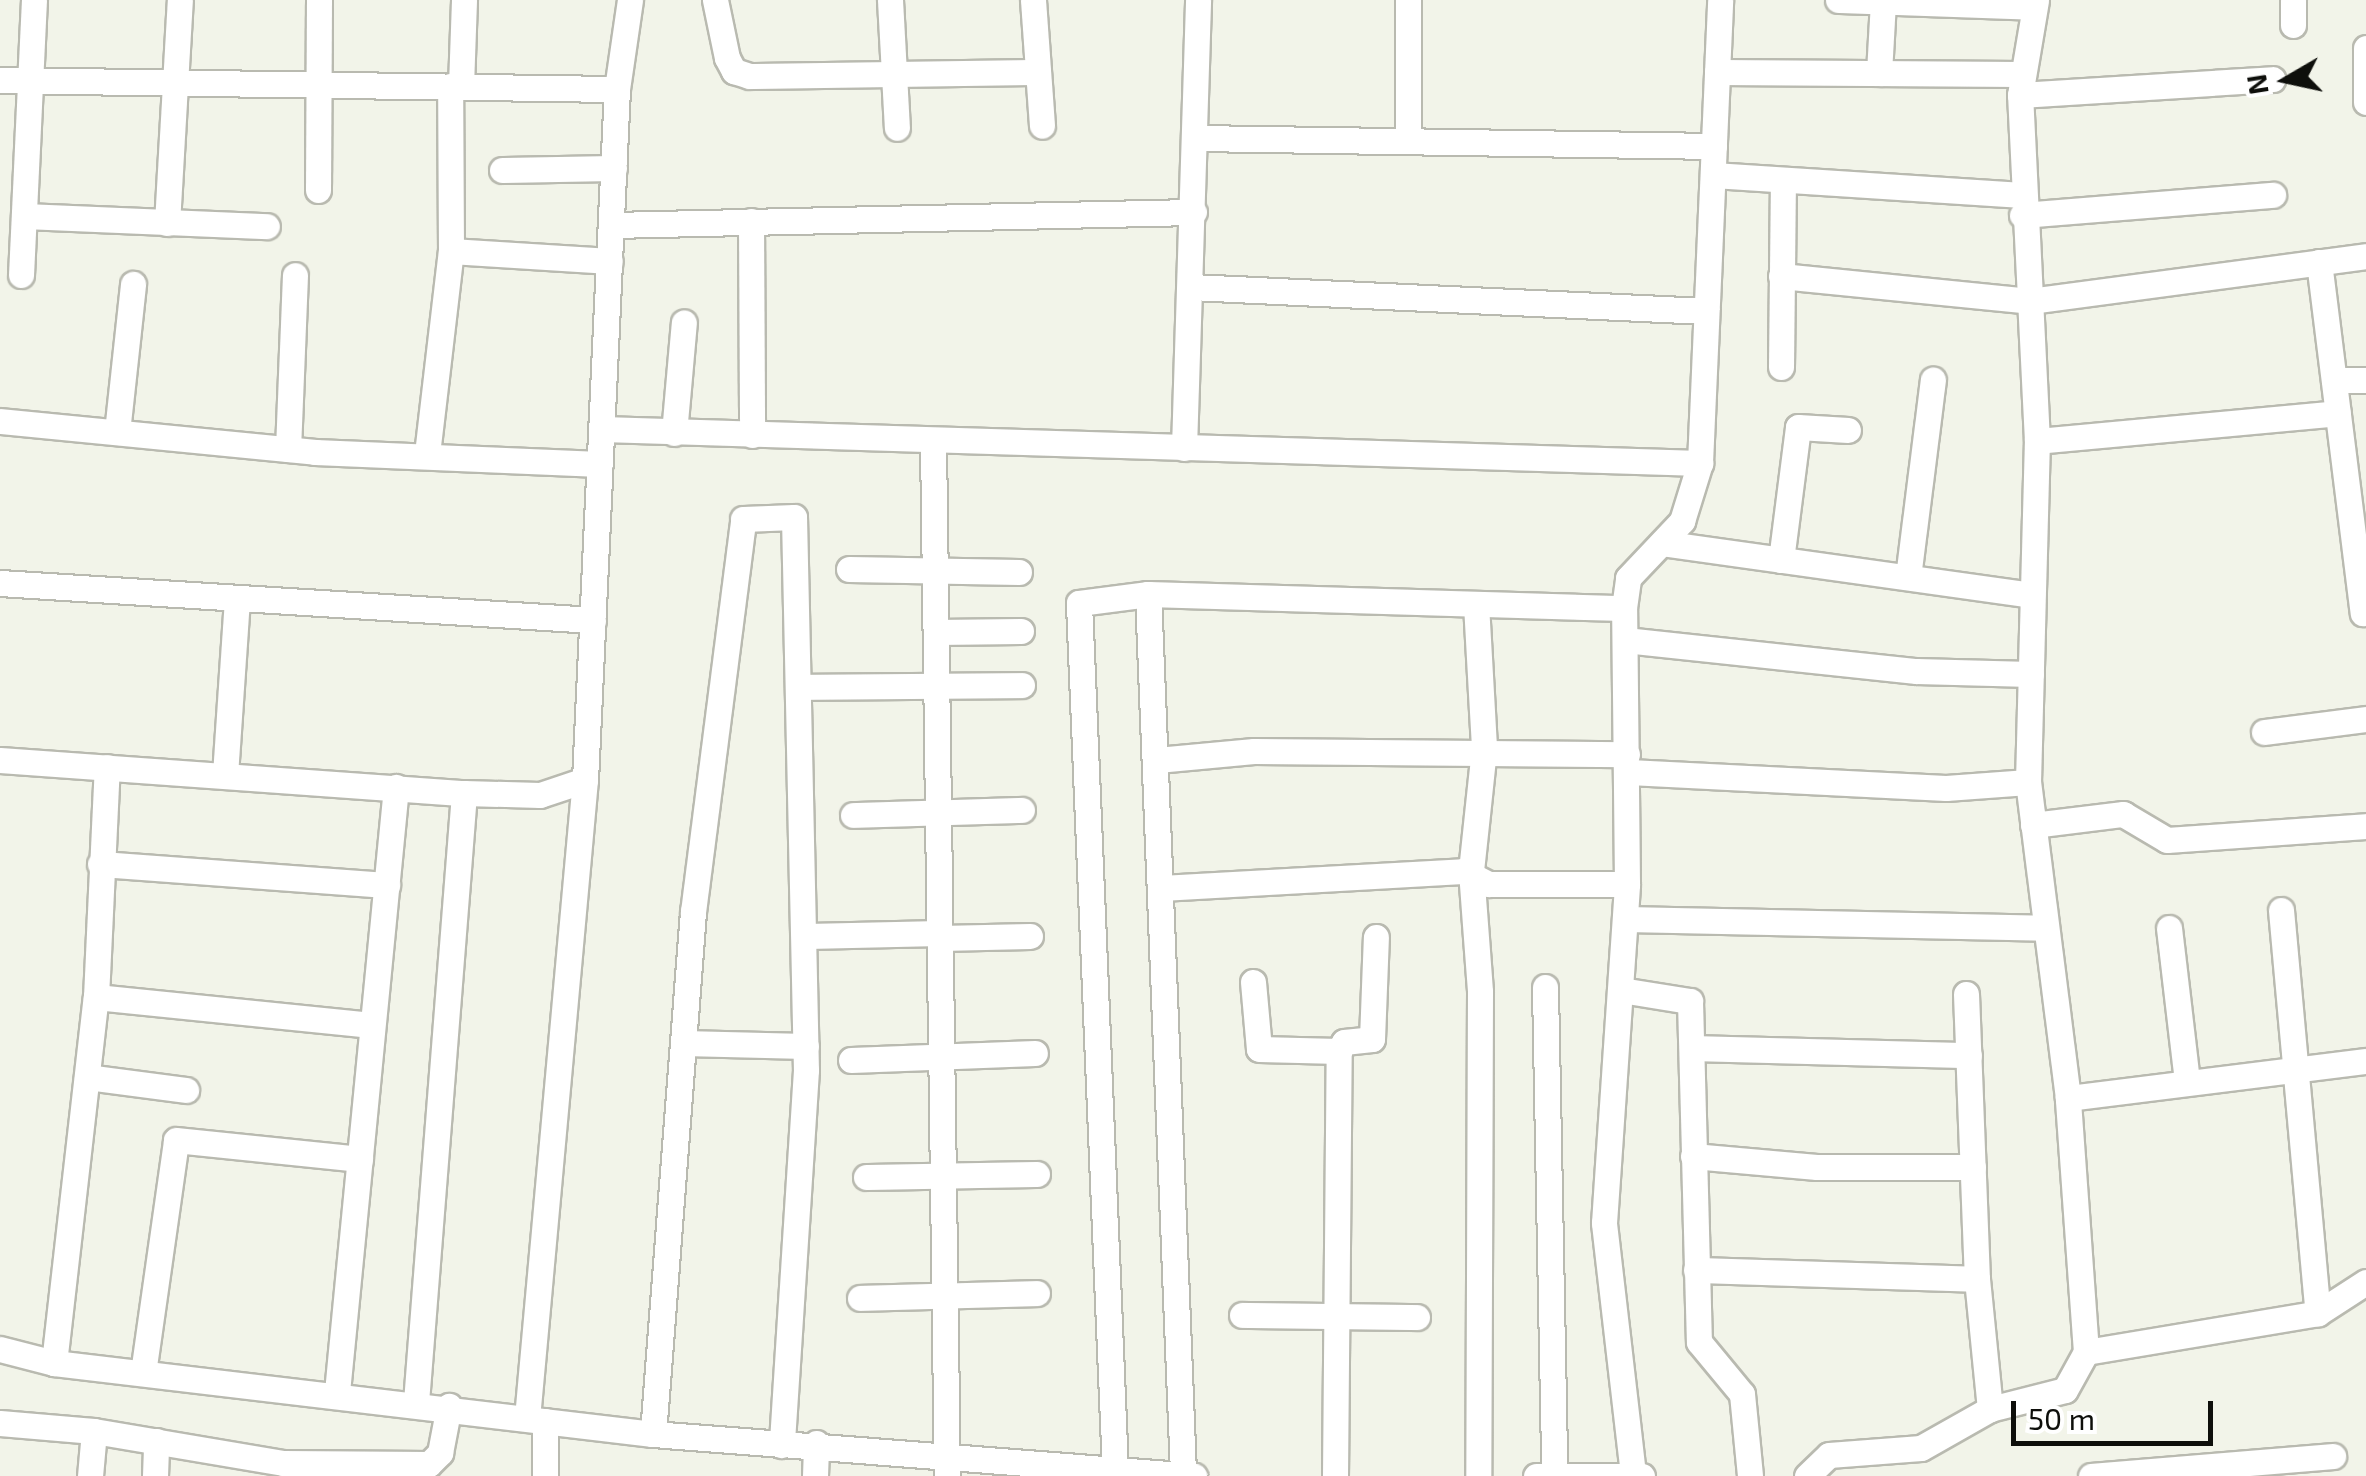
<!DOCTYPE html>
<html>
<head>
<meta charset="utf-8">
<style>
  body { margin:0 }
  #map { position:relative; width:2366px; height:1476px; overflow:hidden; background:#f2f4e9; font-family:"Exo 2",sans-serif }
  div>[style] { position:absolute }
  .roads { filter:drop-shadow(2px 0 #b9bab0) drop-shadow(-2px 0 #b9bab0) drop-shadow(0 2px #b9bab0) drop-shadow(0 -2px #b9bab0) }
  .minor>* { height:25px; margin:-12.5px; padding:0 12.5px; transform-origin:12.5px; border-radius:12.5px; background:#fff }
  span { translate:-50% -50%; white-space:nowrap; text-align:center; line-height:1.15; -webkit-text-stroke:8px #fff; paint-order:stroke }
  .north { position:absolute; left:2236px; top:30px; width:100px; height:100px; -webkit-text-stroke:8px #fff; paint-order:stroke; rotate:261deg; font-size:28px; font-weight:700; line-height:40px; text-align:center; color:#0e0f0b }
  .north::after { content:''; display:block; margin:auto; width:35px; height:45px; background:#0e0f0b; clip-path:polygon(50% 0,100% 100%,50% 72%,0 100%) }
  .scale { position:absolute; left:2011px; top:1401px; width:202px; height:45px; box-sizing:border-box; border:5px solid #0e0f0b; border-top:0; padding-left:12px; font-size:30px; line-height:35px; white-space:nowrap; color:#0e0f0b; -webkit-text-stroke:8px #fff; paint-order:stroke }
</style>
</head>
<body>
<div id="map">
  <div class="roads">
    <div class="minor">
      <i style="left:715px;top:0;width:59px;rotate:78.3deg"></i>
      <i style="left:727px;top:58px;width:15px;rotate:62deg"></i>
      <i style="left:734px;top:71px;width:16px;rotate:18deg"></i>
      <i style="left:749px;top:76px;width:289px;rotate:-0.8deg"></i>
      <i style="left:890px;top:0;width:128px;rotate:86.9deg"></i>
      <i style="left:1033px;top:0;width:126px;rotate:85.9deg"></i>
      <i style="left:1838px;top:0;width:196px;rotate:2deg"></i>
      <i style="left:2293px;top:0;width:25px;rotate:90deg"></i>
      <i style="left:2366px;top:48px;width:54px;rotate:90deg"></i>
      <i style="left:1717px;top:72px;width:304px;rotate:0.4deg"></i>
      <i style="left:1879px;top:73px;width:71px;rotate:-86.8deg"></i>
      <i style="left:0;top:80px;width:617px;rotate:0.84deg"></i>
      <i style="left:461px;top:86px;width:86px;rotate:-88deg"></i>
      <i style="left:2020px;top:95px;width:253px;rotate:-3.6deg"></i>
      <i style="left:1195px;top:138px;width:519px;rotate:0.88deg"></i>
      <i style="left:1408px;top:141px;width:141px;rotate:-90deg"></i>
      <i style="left:502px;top:170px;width:112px;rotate:-1deg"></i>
      <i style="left:1714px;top:175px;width:308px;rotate:3.7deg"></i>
      <i style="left:318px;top:190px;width:190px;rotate:-89.7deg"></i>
      <i style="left:2022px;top:215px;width:252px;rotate:-4.6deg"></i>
      <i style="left:25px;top:216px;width:242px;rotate:2.4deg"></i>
      <i style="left:751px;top:221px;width:214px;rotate:89.7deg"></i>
      <i style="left:167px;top:223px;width:223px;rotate:-86.7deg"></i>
      <i style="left:611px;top:225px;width:583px;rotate:-1.28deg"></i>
      <i style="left:451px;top:251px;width:159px;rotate:3.6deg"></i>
      <i style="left:2319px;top:262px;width:354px;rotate:82.9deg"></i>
      <i style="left:21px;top:275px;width:275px;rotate:-87.3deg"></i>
      <i style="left:1781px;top:276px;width:250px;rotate:5.7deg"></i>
      <i style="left:2030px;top:301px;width:339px;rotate:-7.6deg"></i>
      <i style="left:1191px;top:287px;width:516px;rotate:2.67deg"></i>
      <i style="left:1781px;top:367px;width:187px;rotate:-89.4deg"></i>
      <i style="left:2334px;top:380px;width:32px"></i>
      <i style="left:0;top:421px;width:317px;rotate:5.6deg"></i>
      <i style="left:315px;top:452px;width:285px;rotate:2.4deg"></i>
      <i style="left:602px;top:429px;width:1099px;rotate:1.77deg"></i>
      <i style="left:117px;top:432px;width:149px;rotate:-83.8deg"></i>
      <i style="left:674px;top:433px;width:111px;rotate:-84.9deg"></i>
      <i style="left:933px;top:441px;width:1035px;rotate:89.23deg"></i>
      <i style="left:2037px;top:441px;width:302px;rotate:-5.3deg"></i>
      <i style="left:1184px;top:448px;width:448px;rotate:-88.2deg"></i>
      <i style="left:288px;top:449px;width:174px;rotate:-87.7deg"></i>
      <i style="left:427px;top:454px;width:204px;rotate:-83.3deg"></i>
      <i style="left:451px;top:251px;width:165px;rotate:-90.3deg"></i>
      <i style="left:1662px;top:543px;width:373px;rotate:8deg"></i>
      <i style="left:1781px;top:560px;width:134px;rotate:-82.7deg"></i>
      <i style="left:1798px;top:427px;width:50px;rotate:3.4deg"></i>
      <i style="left:849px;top:569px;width:170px;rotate:1deg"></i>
      <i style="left:1908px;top:577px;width:199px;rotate:-82.8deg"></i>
      <i style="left:0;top:583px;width:594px;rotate:3.57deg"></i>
      <i style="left:1148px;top:594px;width:882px;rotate:87.72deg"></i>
      <i style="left:1476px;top:604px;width:145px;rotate:86.8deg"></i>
      <i style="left:1484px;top:749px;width:123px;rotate:96.1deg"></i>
      <i style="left:1471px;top:871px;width:121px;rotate:85.7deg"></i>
      <i style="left:1480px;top:992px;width:484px;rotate:90.2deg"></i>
      <i style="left:936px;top:632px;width:85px;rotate:-0.7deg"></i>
      <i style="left:1625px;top:640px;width:293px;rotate:6.1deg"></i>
      <i style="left:1916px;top:671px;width:115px;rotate:1.5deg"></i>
      <i style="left:800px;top:687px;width:222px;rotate:-0.5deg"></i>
      <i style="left:2264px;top:732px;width:103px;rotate:-7.3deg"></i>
      <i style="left:0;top:760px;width:465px;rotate:4.1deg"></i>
      <i style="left:464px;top:793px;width:76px;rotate:1.5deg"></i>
      <i style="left:540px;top:795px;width:47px;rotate:-18.4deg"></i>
      <i style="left:1157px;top:760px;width:97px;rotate:-5.3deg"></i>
      <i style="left:1254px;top:751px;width:373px;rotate:0.5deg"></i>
      <i style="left:1629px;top:772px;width:317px;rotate:2.9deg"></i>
      <i style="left:1946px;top:788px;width:82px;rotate:-4.2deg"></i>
      <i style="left:225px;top:775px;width:177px;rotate:-86.1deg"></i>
      <i style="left:853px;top:815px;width:169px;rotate:-1.7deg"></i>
      <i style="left:2033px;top:825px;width:91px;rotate:-7deg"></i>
      <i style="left:2123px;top:814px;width:51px;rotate:30.6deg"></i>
      <i style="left:2167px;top:840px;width:199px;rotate:-4deg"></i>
      <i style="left:100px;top:864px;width:288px;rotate:4.2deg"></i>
      <i style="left:1161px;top:888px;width:302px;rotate:-3.2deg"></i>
      <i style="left:1463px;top:871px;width:29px;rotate:27deg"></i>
      <i style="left:1489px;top:884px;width:138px"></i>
      <i style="left:2281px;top:910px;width:405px;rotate:84.8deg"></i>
      <i style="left:1626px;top:919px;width:418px;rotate:1.2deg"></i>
      <i style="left:2169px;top:928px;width:155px;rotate:83.3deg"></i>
      <i style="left:807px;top:936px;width:133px;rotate:-1.3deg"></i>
      <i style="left:940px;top:938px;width:90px;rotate:-1.3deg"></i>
      <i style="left:1253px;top:982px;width:67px;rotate:84.9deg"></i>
      <i style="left:1259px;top:1049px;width:80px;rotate:1.4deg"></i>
      <i style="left:1545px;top:987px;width:488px;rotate:88.9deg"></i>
      <i style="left:1621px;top:990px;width:70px;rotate:9.1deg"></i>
      <i style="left:1690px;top:1001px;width:341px;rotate:88.5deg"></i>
      <i style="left:1699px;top:1342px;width:67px;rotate:50.4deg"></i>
      <i style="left:1742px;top:1394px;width:82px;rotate:84.4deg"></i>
      <i style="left:1966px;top:994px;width:285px;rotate:87.8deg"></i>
      <i style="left:1977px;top:1279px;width:131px;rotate:84.3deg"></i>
      <i style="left:96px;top:997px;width:277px;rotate:5.8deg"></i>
      <i style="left:683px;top:1043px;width:123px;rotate:1.4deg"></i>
      <i style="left:1694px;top:1048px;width:275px;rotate:1.5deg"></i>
      <i style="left:851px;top:1060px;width:184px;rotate:-2.2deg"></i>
      <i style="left:87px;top:1077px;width:100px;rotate:7.5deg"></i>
      <i style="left:2068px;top:1098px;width:300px;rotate:-7.1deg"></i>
      <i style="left:1693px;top:1156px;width:124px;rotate:5.1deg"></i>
      <i style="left:1817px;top:1167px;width:156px"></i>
      <i style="left:866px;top:1177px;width:171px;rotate:-1deg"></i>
      <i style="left:1696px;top:1270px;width:281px;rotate:1.8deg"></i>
      <i style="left:860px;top:1298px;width:177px;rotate:-1.6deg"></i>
      <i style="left:1242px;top:1315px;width:175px;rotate:0.7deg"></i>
      <i style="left:0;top:1349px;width:56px;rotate:14.5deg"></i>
      <i style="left:54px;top:1363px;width:603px;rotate:6.76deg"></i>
      <i style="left:653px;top:1434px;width:543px;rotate:4.44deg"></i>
      <i style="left:2086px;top:1352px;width:235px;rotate:-9.5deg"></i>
      <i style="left:2318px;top:1313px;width:57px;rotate:-32.9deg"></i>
      <i style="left:54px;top:1363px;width:368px;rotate:-83.5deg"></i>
      <i style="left:96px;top:997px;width:230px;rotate:-87.3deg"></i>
      <i style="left:143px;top:1373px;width:235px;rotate:-81.9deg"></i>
      <i style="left:176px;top:1140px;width:185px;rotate:5.9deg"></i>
      <i style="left:337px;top:1392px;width:608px;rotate:-84.43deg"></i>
      <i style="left:416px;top:1402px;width:611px;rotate:-85.49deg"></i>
      <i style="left:527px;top:1418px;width:641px;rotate:-84.81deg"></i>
      <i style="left:585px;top:780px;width:692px;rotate:-87.35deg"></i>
      <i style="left:617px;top:89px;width:90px;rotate:-81.7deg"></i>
      <i style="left:545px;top:1421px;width:55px;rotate:90deg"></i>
      <i style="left:0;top:1423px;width:94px;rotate:4.9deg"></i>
      <i style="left:94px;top:1431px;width:192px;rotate:9.6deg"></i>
      <i style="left:283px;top:1463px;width:146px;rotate:0.4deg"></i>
      <i style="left:429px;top:1464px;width:16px;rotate:-45deg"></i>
      <i style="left:440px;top:1453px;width:48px;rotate:-79.2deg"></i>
      <i style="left:653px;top:1434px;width:524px;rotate:-85.62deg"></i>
      <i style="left:693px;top:912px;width:396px;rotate:-82.7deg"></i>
      <i style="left:743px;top:519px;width:51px;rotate:-2.2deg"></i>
      <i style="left:794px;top:517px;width:553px;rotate:88.76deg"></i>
      <i style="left:806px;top:1070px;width:376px;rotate:93.7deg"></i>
      <i style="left:1115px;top:1470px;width:868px;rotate:-92.38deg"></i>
      <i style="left:1079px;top:603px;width:70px;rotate:-7.4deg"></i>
      <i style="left:1148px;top:594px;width:476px;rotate:1.7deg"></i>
      <i style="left:1633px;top:1474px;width:253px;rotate:-96.6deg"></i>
      <i style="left:1604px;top:1223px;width:340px;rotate:-86.1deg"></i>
      <i style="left:1627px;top:884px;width:276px;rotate:-90.6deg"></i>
      <i style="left:1624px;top:608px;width:30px;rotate:-82deg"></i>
      <i style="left:1628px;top:578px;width:79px;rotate:-46.5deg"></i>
      <i style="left:1682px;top:521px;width:61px;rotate:-72.8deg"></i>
      <i style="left:1700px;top:463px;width:463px;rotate:-87.5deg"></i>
      <i style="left:90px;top:1476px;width:45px;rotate:-84.9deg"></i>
      <i style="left:155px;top:1476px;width:35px;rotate:-88deg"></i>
      <i style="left:815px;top:1476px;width:33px;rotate:-88deg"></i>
      <i style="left:1335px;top:1476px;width:425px;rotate:-89.5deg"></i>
      <i style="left:1339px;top:1051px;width:10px;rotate:-61deg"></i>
      <i style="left:1344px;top:1042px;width:28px;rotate:-6deg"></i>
      <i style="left:1372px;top:1039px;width:102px;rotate:-87.8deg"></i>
      <i style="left:1536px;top:1476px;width:106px"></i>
      <i style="left:1807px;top:1476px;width:30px;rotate:-44deg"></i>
      <i style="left:1829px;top:1455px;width:92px;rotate:-4.4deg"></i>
      <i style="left:1921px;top:1448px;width:79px;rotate:-29.5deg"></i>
      <i style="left:1990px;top:1409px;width:77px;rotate:-14.2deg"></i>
      <i style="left:2065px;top:1390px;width:43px;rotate:-61.1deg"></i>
      <i style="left:2086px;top:1352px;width:255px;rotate:-94.1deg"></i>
      <i style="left:2068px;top:1098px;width:319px;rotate:-97.2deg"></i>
      <i style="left:2028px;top:782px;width:341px;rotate:-88.5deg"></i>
      <i style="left:2037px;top:441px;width:346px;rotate:-92.8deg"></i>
      <i style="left:2020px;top:95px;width:96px;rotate:-80.4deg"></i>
      <i style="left:2091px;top:1476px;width:243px;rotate:-4.7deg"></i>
    </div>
  </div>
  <div class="north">N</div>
  <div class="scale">50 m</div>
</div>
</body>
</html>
